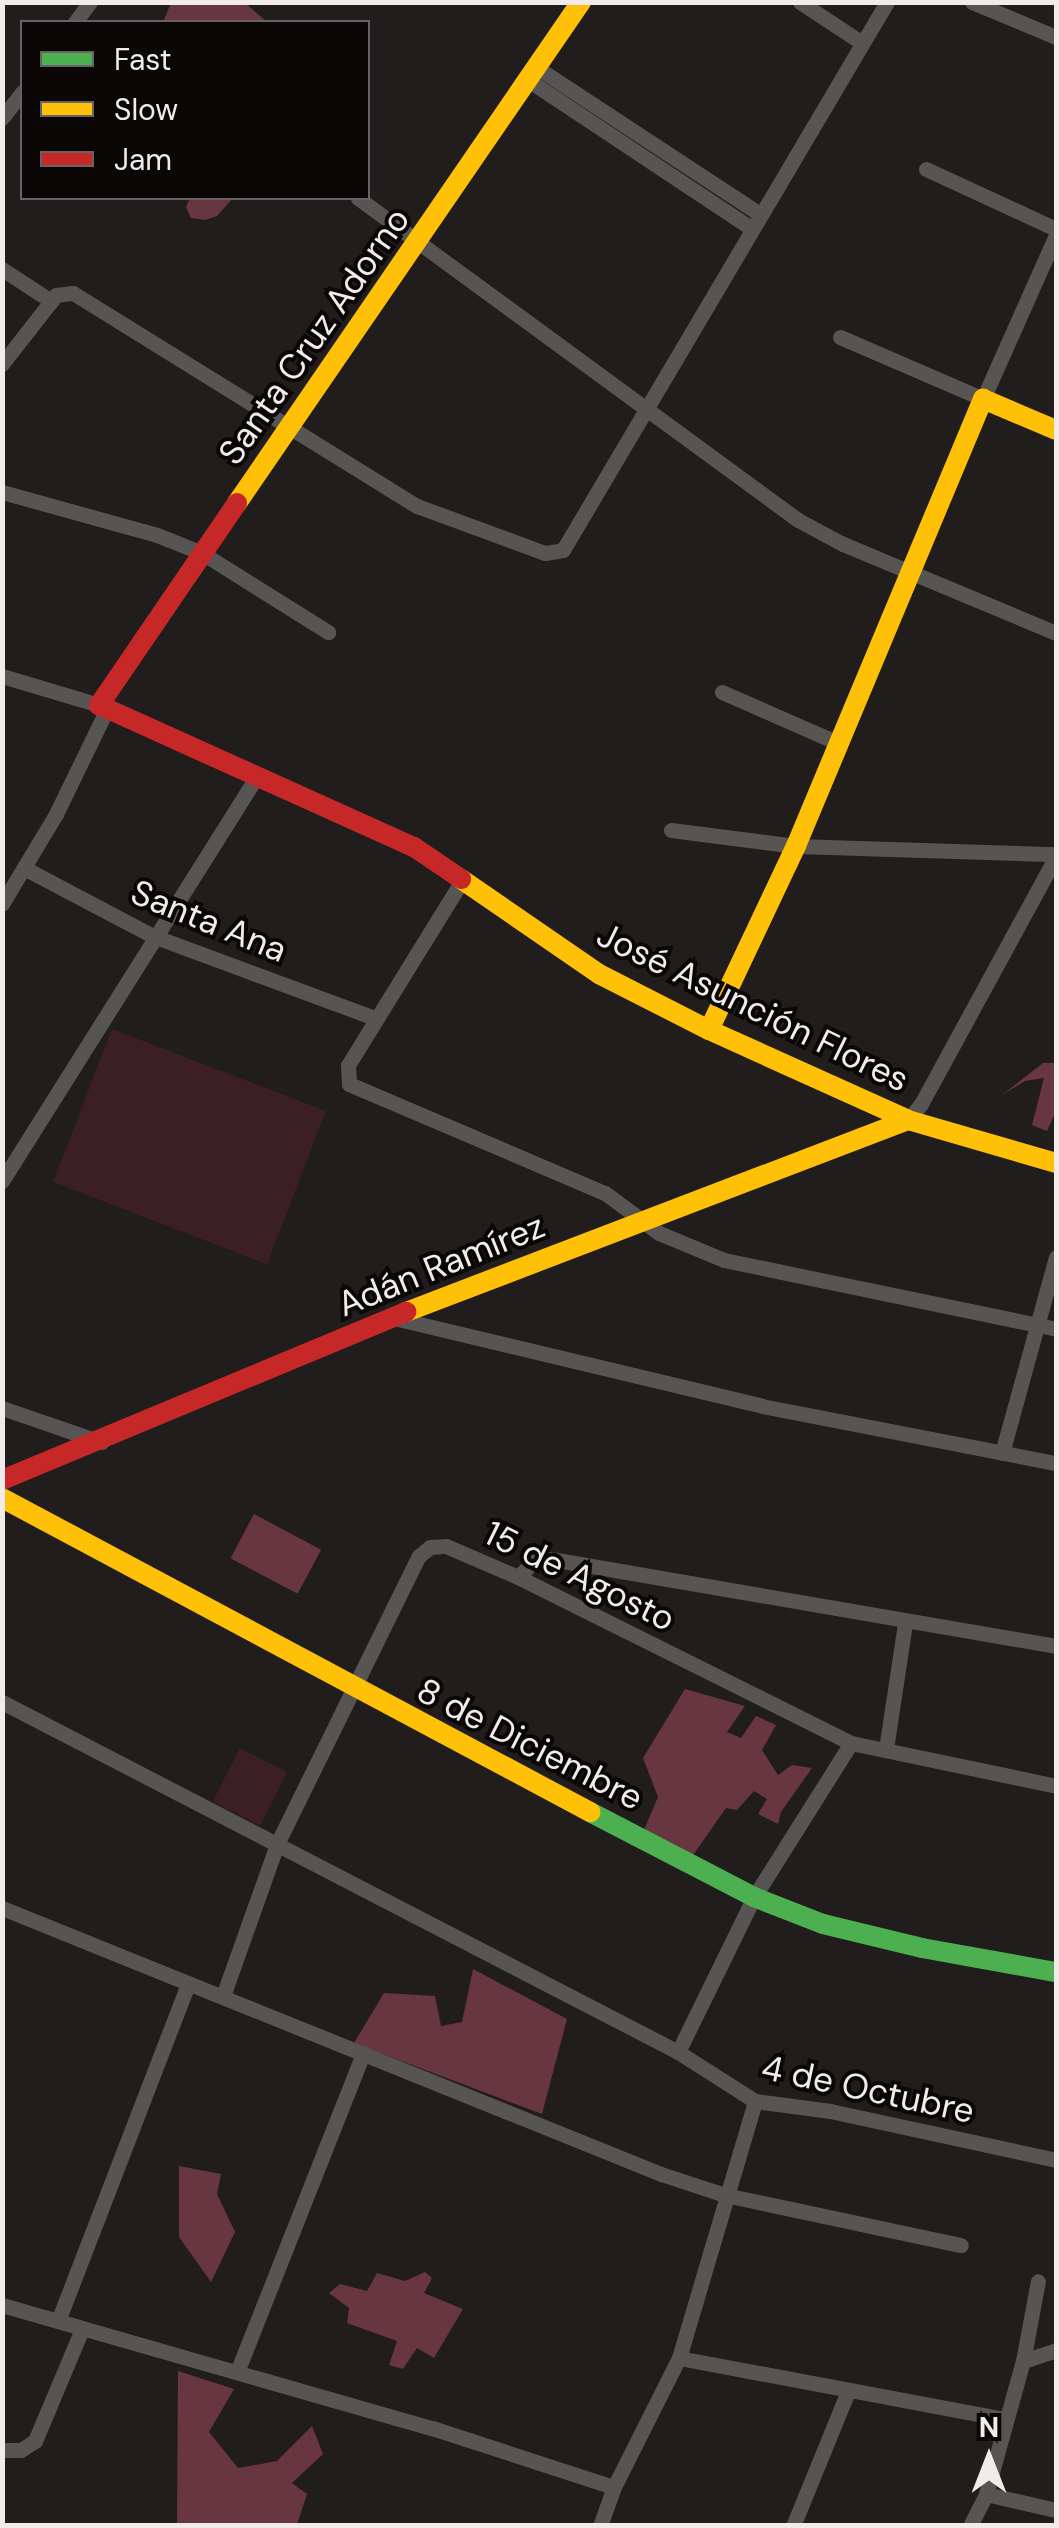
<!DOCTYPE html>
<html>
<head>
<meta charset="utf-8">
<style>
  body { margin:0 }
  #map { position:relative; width:1059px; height:2528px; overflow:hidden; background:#221d1d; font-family:"DM Sans",sans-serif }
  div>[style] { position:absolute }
  .green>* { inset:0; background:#3b1f25; transform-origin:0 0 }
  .forest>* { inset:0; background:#673640; transform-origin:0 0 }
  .street>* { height:15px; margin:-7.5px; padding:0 7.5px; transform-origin:7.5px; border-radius:7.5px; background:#575454 }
  .fast>* { height:20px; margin:-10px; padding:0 10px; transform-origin:10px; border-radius:10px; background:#4caf50 }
  .slow>* { height:20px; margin:-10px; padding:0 10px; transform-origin:10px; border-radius:10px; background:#ffc107 }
  .jam>* { height:20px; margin:-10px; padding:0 10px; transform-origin:10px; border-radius:10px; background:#c62828 }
  span { translate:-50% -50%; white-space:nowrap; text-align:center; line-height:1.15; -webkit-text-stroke:8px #0b0707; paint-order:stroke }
  .street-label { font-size:35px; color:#f2ebec }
  .frame { position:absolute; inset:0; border:5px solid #f2ebec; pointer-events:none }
  .legend { position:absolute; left:20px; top:20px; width:350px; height:180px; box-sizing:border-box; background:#0b0707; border:2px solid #676263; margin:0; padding:12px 18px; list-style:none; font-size:30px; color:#f2ebec }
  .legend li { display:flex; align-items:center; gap:20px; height:50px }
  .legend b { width:50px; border:2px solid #676263 }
  .north { position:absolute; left:939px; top:2408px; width:100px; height:100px; -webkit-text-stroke:8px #0b0707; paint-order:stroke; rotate:0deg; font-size:28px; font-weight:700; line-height:40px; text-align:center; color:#f2ebec }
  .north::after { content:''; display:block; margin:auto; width:35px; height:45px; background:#f2ebec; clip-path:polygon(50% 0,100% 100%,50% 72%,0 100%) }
</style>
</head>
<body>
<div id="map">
  <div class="green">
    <i style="left:112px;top:1029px;width:229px;height:164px;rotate:21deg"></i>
    <i style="left:240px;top:1748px;width:53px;height:60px;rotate:27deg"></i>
  </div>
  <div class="forest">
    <i style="clip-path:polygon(245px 3px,267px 22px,163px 22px,171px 3px)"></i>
    <i style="clip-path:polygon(190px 198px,233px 198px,217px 216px,205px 220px,191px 218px,186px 207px)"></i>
    <i style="clip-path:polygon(1043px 1063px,1056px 1063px,1056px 1111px,1047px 1131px,1032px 1125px,1044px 1078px,1025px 1081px,1002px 1095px)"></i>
    <i style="left:254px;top:1514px;width:76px;height:50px;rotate:28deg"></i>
    <i style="clip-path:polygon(685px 1689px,745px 1706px,727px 1732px,741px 1738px,756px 1716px,776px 1725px,762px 1750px,778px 1775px,792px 1765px,812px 1768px,781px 1812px,778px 1824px,758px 1814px,767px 1799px,754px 1791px,737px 1810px,726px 1808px,691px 1858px,644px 1830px,658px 1797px,643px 1758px)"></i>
    <i style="clip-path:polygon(473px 1969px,567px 2019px,542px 2114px,354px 2043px,384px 1993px,435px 1996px,441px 2026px,462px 2022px)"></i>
    <i style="clip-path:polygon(179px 2166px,221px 2174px,217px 2194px,235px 2232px,211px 2282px,179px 2237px)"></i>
    <i style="clip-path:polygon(425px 2272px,432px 2278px,424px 2293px,463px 2309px,434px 2358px,417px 2348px,403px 2369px,389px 2365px,397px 2341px,347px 2323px,349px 2308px,329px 2293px,340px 2284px,367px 2291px,377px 2273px,405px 2281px)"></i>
    <i style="clip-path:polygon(178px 2371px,234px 2389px,209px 2432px,238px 2468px,277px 2461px,312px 2426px,323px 2454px,292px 2483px,307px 2494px,297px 2525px,177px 2525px)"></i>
  </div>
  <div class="street">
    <i style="left:800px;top:2px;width:74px;rotate:33.5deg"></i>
    <i style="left:972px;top:2px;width:91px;rotate:22.6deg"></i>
    <i style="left:75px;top:22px;width:25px;rotate:-53deg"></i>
    <i style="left:536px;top:67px;width:268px;rotate:33.3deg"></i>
    <i style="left:528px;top:80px;width:268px;rotate:33.6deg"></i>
    <i style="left:2px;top:118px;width:33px;rotate:-52deg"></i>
    <i style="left:926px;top:169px;width:143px;rotate:24.8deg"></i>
    <i style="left:358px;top:198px;width:545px;rotate:36.2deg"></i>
    <i style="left:798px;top:520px;width:51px;rotate:28.1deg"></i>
    <i style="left:843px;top:544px;width:231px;rotate:22.7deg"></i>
    <i style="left:2px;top:269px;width:59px;rotate:33.1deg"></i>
    <i style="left:840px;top:337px;width:156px;rotate:23.4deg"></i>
    <i style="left:983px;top:399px;width:180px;rotate:-66deg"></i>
    <i style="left:2px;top:364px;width:88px;rotate:-52deg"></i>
    <i style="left:56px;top:295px;width:17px;rotate:-7deg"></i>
    <i style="left:73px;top:293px;width:405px;rotate:31.8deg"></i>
    <i style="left:417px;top:506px;width:136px;rotate:20.2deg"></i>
    <i style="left:545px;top:553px;width:18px;rotate:-9deg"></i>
    <i style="left:563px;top:550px;width:637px;rotate:-59.41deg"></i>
    <i style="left:2px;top:492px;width:161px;rotate:15.5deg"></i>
    <i style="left:157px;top:535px;width:48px;rotate:21.8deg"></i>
    <i style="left:202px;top:553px;width:149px;rotate:32.1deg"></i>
    <i style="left:2px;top:676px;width:101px;rotate:16.6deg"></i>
    <i style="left:722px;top:692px;width:124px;rotate:23.7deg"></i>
    <i style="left:671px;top:830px;width:126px;rotate:7.3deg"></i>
    <i style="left:796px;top:846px;width:260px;rotate:1.8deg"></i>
    <i style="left:24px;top:868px;width:146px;rotate:27.8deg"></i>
    <i style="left:153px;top:936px;width:237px;rotate:20.3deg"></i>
    <i style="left:463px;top:879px;width:219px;rotate:121.7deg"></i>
    <i style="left:348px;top:1065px;width:19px;rotate:87deg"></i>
    <i style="left:349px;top:1084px;width:278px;rotate:23.1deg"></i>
    <i style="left:605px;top:1193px;width:67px;rotate:36.5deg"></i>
    <i style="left:659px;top:1233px;width:70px;rotate:22.6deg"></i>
    <i style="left:724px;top:1260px;width:339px;rotate:11.7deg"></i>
    <i style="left:2px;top:904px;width:105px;rotate:-59deg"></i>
    <i style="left:56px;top:814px;width:117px;rotate:-64.1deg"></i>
    <i style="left:908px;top:1120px;width:21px;rotate:-51deg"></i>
    <i style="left:921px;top:1104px;width:282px;rotate:-61.4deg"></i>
    <i style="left:2px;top:1181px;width:479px;rotate:-57.8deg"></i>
    <i style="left:394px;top:1318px;width:378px;rotate:13.4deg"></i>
    <i style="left:762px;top:1406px;width:299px;rotate:11deg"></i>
    <i style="left:2px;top:1408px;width:105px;rotate:19deg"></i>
    <i style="left:1002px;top:1453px;width:203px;rotate:-74.6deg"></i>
    <i style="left:518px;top:1577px;width:21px;rotate:-45deg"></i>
    <i style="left:533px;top:1562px;width:18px;rotate:-9deg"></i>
    <i style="left:551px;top:1559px;width:512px;rotate:9.77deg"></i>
    <i style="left:2px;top:1702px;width:761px;rotate:27.37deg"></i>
    <i style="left:678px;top:2052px;width:91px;rotate:32.5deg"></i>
    <i style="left:755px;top:2101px;width:76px;rotate:7.6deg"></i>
    <i style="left:830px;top:2111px;width:231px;rotate:12.2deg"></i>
    <i style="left:886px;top:1749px;width:127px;rotate:-81.4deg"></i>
    <i style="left:2px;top:1908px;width:711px;rotate:21.98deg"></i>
    <i style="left:661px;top:2174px;width:67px;rotate:18.2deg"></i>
    <i style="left:725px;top:2195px;width:241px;rotate:12deg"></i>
    <i style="left:223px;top:1996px;width:161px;rotate:-70.4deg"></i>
    <i style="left:277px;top:1844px;width:321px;rotate:-63.8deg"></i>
    <i style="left:419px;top:1556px;width:14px;rotate:-39deg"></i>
    <i style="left:430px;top:1547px;width:16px;rotate:-4deg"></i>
    <i style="left:446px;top:1546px;width:78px;rotate:23.3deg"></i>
    <i style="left:518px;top:1577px;width:372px;rotate:26.5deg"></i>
    <i style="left:851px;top:1743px;width:209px;rotate:11.8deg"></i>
    <i style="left:678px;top:2052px;width:173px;rotate:-63.9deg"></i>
    <i style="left:754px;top:1897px;width:182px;rotate:-57.8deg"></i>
    <i style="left:2px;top:2305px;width:447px;rotate:16deg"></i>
    <i style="left:432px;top:2428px;width:191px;rotate:18deg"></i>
    <i style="left:58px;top:2321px;width:361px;rotate:-68.9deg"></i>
    <i style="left:679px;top:2358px;width:333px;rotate:10.6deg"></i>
    <i style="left:1023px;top:2361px;width:35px;rotate:-18deg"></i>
    <i style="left:237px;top:2372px;width:343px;rotate:-68.4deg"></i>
    <i style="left:2px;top:2450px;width:19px"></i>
    <i style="left:21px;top:2450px;width:17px;rotate:-33deg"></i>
    <i style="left:35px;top:2441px;width:121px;rotate:-67.2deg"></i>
    <i style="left:986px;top:2494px;width:72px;rotate:12.9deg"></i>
    <i style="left:600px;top:2526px;width:41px;rotate:-70.3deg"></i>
    <i style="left:614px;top:2487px;width:144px;rotate:-63.3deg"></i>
    <i style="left:679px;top:2358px;width:268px;rotate:-73.5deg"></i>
    <i style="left:793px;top:2526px;width:146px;rotate:-67.8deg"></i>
    <i style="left:970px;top:2526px;width:36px;rotate:-63deg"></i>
    <i style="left:986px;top:2494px;width:138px;rotate:-74.5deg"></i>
    <i style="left:1023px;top:2361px;width:81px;rotate:-79.4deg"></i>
  </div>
  <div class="fast">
    <i style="left:590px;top:1812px;width:185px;rotate:27.4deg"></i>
    <i style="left:754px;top:1897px;width:74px;rotate:21.4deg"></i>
    <i style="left:823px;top:1924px;width:102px;rotate:13.6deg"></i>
    <i style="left:922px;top:1948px;width:136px;rotate:10.2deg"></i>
  </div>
  <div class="slow">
    <i style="left:237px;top:503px;width:608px;rotate:-55.53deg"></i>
    <i style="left:461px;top:879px;width:168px;rotate:34.5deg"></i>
    <i style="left:599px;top:974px;width:123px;rotate:27deg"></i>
    <i style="left:709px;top:1030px;width:218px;rotate:24.3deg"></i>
    <i style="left:908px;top:1120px;width:154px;rotate:16.2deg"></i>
    <i style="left:709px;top:1030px;width:204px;rotate:-64.7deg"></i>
    <i style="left:796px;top:846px;width:485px;rotate:-67.3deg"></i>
    <i style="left:983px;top:399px;width:79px;rotate:23deg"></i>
    <i style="left:406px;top:1312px;width:537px;rotate:-20.93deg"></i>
    <i style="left:2px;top:1498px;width:667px;rotate:28.1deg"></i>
  </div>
  <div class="jam">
    <i style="left:237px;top:503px;width:245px;rotate:124.3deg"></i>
    <i style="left:99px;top:705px;width:346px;rotate:24.3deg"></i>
    <i style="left:414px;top:847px;width:57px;rotate:34.2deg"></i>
    <i style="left:2px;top:1480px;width:438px;rotate:-22.6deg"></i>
  </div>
  <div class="street-label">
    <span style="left:314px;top:336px;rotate:-55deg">Santa Cruz Adorno</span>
    <span style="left:209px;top:921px;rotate:22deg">Santa Ana</span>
    <span style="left:753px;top:1007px;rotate:26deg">José Asunción Flores</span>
    <span style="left:441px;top:1265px;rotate:-22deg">Adán Ramírez</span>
    <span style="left:580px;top:1576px;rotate:26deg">15 de Agosto</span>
    <span style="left:530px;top:1744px;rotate:27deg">8 de Diciembre</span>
    <span style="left:868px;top:2089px;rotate:12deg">4 de Octubre</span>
  </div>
  <div class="frame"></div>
  <ul class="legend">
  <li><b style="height:12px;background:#4caf50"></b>Fast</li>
  <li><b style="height:12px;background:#ffc107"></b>Slow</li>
  <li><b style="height:12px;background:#c62828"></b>Jam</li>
  </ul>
  <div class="north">N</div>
</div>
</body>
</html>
